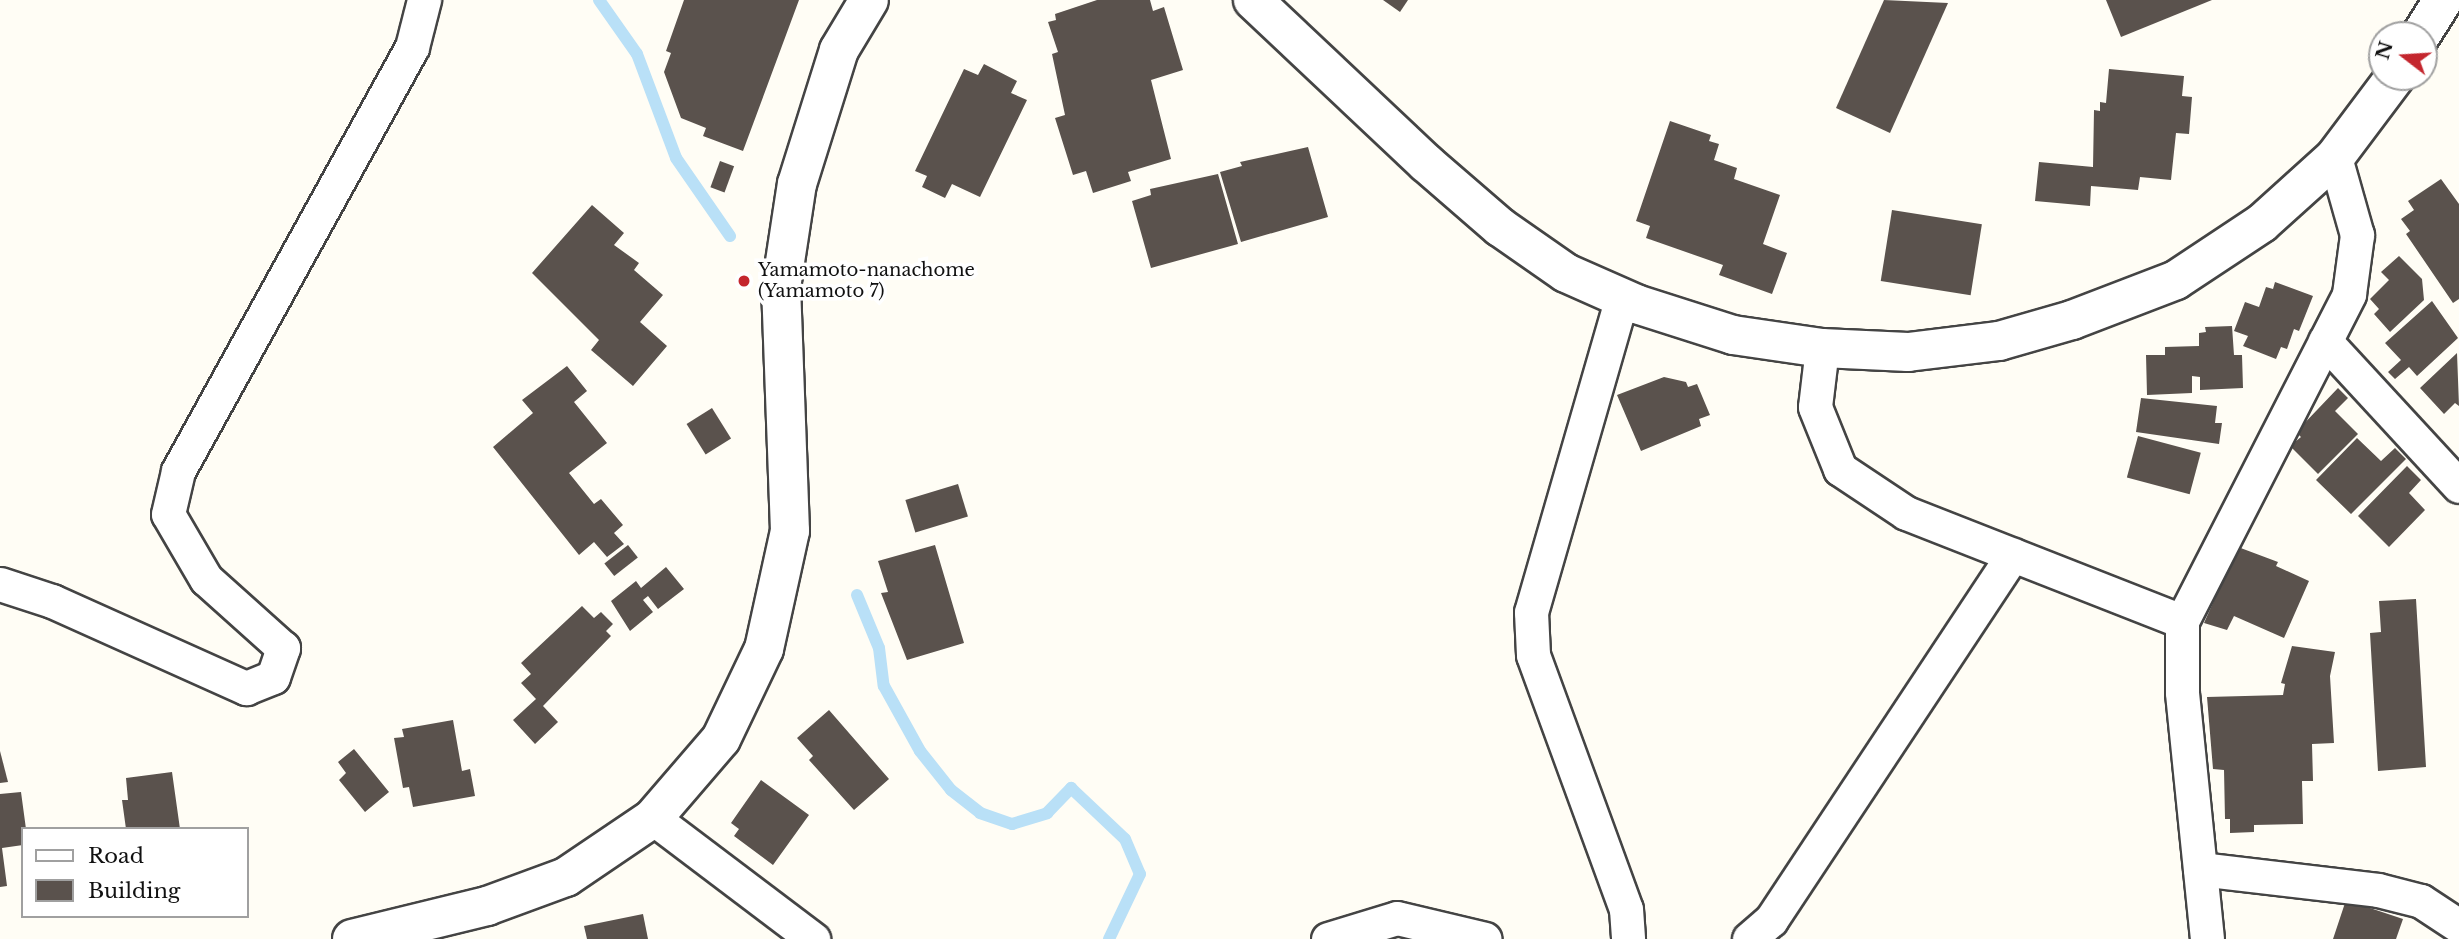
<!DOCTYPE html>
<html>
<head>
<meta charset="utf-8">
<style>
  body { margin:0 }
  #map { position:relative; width:2459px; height:939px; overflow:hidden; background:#fffdf5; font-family:"Libre Baskerville",serif }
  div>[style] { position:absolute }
  .stream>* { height:12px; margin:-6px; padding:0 6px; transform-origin:6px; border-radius:6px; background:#b9e0f7 }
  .building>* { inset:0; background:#5a524d; transform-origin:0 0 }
  .roads { filter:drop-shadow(2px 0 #444) drop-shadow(-2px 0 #444) drop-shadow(0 2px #444) drop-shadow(0 -2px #444) }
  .minor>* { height:33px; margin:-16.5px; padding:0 16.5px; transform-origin:16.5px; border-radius:16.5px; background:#fff }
  .tertiary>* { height:38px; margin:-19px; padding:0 19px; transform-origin:19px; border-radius:19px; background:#fff }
  .dots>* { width:19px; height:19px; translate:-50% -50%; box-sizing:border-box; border:4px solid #fff; border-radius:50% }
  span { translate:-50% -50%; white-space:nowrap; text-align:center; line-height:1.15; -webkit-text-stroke:7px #fff; paint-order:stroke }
  .poi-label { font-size:18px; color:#111 }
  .left { translate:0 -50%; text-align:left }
  .legend { position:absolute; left:21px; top:827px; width:228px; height:91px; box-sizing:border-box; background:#fff; border:2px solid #a0a0a0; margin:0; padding:9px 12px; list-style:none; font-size:21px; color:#111 }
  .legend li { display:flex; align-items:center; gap:14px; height:35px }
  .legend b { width:35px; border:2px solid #a0a0a0 }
  .north { position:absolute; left:2368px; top:21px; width:70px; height:70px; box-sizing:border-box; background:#fff; border:2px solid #a0a0a0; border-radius:50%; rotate:287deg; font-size:19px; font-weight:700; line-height:28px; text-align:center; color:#111 }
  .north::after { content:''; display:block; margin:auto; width:24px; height:32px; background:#c4262e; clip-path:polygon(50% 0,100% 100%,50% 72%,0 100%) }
</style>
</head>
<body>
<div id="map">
  <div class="stream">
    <i style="left:599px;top:0;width:66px;rotate:54.9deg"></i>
    <i style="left:637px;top:54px;width:111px;rotate:69.4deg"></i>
    <i style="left:676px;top:158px;width:95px;rotate:55.3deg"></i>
    <i style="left:857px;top:595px;width:57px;rotate:67.5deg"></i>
    <i style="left:879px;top:648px;width:38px;rotate:83deg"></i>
    <i style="left:884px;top:686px;width:74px;rotate:61deg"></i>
    <i style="left:920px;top:751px;width:50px;rotate:51.5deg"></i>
    <i style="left:951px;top:790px;width:37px;rotate:38deg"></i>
    <i style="left:980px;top:813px;width:34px;rotate:19deg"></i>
    <i style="left:1012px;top:824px;width:37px;rotate:-17deg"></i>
    <i style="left:1047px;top:813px;width:35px;rotate:-46deg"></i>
    <i style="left:1071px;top:788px;width:74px;rotate:43.4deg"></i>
    <i style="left:1125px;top:839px;width:38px;rotate:67deg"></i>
    <i style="left:1140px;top:874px;width:72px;rotate:115.5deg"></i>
  </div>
  <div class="building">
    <i style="clip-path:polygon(684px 0,799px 0,743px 151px,703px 136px,706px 128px,681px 118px,664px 72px,671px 53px,666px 51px)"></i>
    <i style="clip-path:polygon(1097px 0,1150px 0,1153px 11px,1164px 7px,1183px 70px,1151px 80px,1171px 159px,1128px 172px,1131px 181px,1093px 193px,1086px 171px,1073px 175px,1055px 118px,1065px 115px,1052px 54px,1058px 52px,1048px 22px,1056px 20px,1055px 14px)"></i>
    <i style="clip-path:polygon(1383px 0,1408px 0,1400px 12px)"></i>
    <i style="clip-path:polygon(1884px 0,1948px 3px,1890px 133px,1836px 108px)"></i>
    <i style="clip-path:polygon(2106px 0,2212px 0,2121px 37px)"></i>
    <i style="clip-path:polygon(984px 64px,1017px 81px,1011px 93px,1027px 100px,980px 197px,952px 184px,945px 198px,922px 187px,927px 176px,915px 171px,964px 69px,978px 75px)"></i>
    <i style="clip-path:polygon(2109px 69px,2184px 76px,2182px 96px,2192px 97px,2189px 134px,2176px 133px,2171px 180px,2140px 177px,2138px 190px,2091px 186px,2090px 206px,2035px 201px,2039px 162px,2093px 167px,2094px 110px,2100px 111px,2100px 102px,2106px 103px)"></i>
    <i style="clip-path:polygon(1670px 121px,1711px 135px,1709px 141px,1719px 144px,1714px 160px,1737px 168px,1734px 179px,1780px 195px,1763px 244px,1787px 253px,1772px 294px,1719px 275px,1723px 265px,1646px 238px,1650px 226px,1636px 221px)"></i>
    <i style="clip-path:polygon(1308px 147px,1328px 217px,1241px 242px,1220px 172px,1242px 166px,1240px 162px)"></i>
    <i style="left:720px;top:161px;width:15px;height:28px;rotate:20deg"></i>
    <i style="clip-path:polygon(1218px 174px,1238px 244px,1151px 268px,1132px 201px,1151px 195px,1150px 189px)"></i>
    <i style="clip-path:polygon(2441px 179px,2459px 204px,2459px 299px,2453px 303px,2406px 234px,2410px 231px,2401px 219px,2414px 210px,2408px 201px)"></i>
    <i style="clip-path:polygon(592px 205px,624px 233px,614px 245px,639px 263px,634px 270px,663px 295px,640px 322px,667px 346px,633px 386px,591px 350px,599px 340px,532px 273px)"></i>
    <i style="left:1892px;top:210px;width:91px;height:72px;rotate:9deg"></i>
    <i style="clip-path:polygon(2399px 256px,2422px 279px,2424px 300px,2390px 332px,2374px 314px,2379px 309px,2370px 299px,2389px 280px,2381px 272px)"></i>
    <i style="clip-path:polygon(2275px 282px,2313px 296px,2299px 331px,2294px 329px,2287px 349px,2281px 347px,2276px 359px,2243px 346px,2248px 336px,2234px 331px,2245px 302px,2259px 307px,2266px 287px,2273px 289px)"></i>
    <i style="clip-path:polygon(2432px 301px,2458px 338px,2417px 376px,2409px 367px,2395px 379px,2388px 372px,2401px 360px,2385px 343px)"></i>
    <i style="clip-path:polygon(2232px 326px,2234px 355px,2242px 355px,2243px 388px,2200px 390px,2200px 377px,2192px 376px,2192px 393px,2147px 395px,2146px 355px,2165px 355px,2165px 347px,2199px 346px,2199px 333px,2206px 332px,2205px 327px)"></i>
    <i style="clip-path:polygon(2457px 353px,2459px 406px,2455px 403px,2444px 414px,2420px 388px)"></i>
    <i style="clip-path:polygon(567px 366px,587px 391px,574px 402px,607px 443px,569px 473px,594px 504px,601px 499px,623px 525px,614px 533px,624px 544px,607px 557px,594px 542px,579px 555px,493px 447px,533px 413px,522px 400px)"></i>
    <i style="clip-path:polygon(1664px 377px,1686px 382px,1688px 387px,1697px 384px,1710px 415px,1699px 419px,1701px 426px,1641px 451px,1617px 395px)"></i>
    <i style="clip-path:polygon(2338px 388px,2348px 398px,2335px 411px,2358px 434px,2318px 474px,2290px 446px,2301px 437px,2296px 432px)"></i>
    <i style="clip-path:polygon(2141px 398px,2217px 406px,2215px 423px,2222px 423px,2219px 444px,2136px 432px)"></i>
    <i style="left:712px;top:408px;width:36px;height:30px;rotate:58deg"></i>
    <i style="left:2138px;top:436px;width:65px;height:43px;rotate:15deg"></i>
    <i style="clip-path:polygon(2357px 438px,2381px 461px,2395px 448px,2406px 459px,2351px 514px,2316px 480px)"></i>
    <i style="clip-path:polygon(2407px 466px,2421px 480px,2409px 493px,2425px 510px,2389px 547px,2358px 516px)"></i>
    <i style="left:958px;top:484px;width:34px;height:55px;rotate:73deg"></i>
    <i style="left:628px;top:545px;width:16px;height:30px;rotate:52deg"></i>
    <i style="clip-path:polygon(935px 545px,964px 643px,907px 660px,881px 593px,888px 592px,878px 561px)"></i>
    <i style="clip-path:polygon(2238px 547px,2278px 562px,2276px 566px,2309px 581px,2284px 638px,2234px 616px,2227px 630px,2204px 623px)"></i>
    <i style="clip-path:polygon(666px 567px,684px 589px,658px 609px,648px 596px,643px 600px,653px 612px,630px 631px,611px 601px,636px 581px,641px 588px)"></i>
    <i style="clip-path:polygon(2416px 599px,2426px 767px,2378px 771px,2370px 633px,2381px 632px,2379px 601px)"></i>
    <i style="clip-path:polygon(582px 606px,594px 618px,601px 612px,613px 624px,606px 631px,611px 636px,543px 706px,558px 722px,535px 744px,513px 720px,536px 699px,521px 683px,531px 674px,521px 663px)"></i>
    <i style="clip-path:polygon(2292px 646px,2335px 652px,2330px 676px,2334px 743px,2312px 744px,2313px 781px,2302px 781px,2303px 824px,2254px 825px,2254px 832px,2230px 833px,2230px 819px,2225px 819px,2224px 770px,2213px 769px,2207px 697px,2283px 695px,2285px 684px,2281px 683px)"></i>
    <i style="clip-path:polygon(829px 710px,889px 779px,854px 810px,809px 760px,813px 756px,797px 738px)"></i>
    <i style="clip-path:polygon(453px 720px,462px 771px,470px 769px,475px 796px,413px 807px,409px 787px,403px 788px,394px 738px,404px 737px,402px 729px)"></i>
    <i style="clip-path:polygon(354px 749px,389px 792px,365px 812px,339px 780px,346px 773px,338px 762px)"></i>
    <i style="clip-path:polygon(0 751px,8px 782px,0 783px)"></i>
    <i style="clip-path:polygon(172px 772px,180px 829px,126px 829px,122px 800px,128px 800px,126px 778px)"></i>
    <i style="clip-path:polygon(761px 780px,809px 815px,773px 865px,734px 836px,739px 829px,731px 823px)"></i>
    <i style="clip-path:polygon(21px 792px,26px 829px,23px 845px,2px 848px,7px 886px,0 887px,0 794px)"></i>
    <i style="clip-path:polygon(2346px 900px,2403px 919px,2396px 939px,2333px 939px)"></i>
    <i style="clip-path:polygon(643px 914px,648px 939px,587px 939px,584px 926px)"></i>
  </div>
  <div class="roads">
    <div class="minor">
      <i style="left:1622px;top:297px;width:328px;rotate:106.1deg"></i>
      <i style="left:1531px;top:612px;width:43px;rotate:87.3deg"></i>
      <i style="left:1533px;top:655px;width:270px;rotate:69.9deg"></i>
      <i style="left:1626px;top:909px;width:30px;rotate:86deg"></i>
      <i style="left:2325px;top:341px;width:197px;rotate:47.3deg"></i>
      <i style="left:1822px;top:348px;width:59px;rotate:96.8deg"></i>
      <i style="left:1815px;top:407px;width:67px;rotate:68deg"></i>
      <i style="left:1840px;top:469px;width:79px;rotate:33.7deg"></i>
      <i style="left:1906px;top:513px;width:296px;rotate:21.4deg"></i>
      <i style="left:0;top:584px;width:55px;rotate:18.1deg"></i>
      <i style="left:52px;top:601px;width:213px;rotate:24.2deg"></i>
      <i style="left:246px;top:688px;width:29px;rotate:-22deg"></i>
      <i style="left:273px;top:677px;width:31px;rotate:-71deg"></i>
      <i style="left:283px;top:648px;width:103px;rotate:-138.1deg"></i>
      <i style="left:206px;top:579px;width:75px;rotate:-120.3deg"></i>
      <i style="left:168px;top:514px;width:44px;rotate:-76.9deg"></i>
      <i style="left:178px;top:471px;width:484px;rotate:-61.1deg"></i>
      <i style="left:412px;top:47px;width:49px;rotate:-75.7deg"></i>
      <i style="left:653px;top:818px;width:201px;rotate:37.1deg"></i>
      <i style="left:2200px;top:869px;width:179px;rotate:6.7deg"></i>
      <i style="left:2378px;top:890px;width:44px;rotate:14.3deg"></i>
      <i style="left:2421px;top:901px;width:45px;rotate:33.3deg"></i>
      <i style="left:1328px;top:939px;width:72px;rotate:-16.9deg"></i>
      <i style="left:1397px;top:918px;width:90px;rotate:13.4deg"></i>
      <i style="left:1749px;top:939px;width:29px;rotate:-41deg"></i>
      <i style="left:1771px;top:920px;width:438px;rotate:-56.5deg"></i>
      <i style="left:2207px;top:939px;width:248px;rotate:-95.8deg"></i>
      <i style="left:2182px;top:692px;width:71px;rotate:-90deg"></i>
      <i style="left:2182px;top:621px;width:367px;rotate:-62.9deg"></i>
      <i style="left:2349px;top:294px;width:60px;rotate:-82.3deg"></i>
      <i style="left:2357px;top:235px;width:81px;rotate:-105.8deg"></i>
    </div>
    <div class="tertiary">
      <i style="left:1253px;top:0;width:238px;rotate:43.3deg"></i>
      <i style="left:1426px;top:163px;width:98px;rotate:40.9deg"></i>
      <i style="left:1500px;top:227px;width:80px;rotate:34.9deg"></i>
      <i style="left:1566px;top:273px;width:77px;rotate:23.9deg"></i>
      <i style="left:1636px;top:304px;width:102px;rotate:17.7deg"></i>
      <i style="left:1733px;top:335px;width:90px;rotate:8.3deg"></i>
      <i style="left:1822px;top:348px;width:86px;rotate:2.7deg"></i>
      <i style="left:1908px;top:352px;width:92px;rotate:-6.9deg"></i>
      <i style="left:1999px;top:341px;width:76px;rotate:-16deg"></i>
      <i style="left:2072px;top:320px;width:111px;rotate:-21deg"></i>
      <i style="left:2176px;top:280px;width:103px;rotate:-33.5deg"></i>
      <i style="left:2262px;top:223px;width:98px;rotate:-42.1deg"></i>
      <i style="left:2335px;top:157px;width:100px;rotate:-53.1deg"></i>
      <i style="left:2421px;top:35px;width:41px;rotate:-57.8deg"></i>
      <i style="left:352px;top:939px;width:139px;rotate:-13.7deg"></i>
      <i style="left:487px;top:906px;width:84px;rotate:-20.2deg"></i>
      <i style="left:566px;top:877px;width:105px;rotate:-34.1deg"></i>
      <i style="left:653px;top:818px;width:104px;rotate:-49.3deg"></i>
      <i style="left:721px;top:739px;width:100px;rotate:-64.5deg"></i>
      <i style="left:764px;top:649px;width:121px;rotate:-77.6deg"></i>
      <i style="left:790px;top:531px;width:243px;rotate:-92.1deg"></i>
      <i style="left:781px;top:288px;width:105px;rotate:-81.3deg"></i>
      <i style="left:797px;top:184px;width:140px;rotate:-72.6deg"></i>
      <i style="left:839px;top:50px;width:58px;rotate:-59deg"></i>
    </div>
  </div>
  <div class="dots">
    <i style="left:744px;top:281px;background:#c4262e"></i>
  </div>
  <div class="poi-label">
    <span class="left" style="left:758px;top:281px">Yamamoto-nanachome<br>(Yamamoto 7)</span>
  </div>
  <ul class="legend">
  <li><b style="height:9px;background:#fff"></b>Road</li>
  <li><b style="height:19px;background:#5a524d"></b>Building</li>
  </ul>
  <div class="north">N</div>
</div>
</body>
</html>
